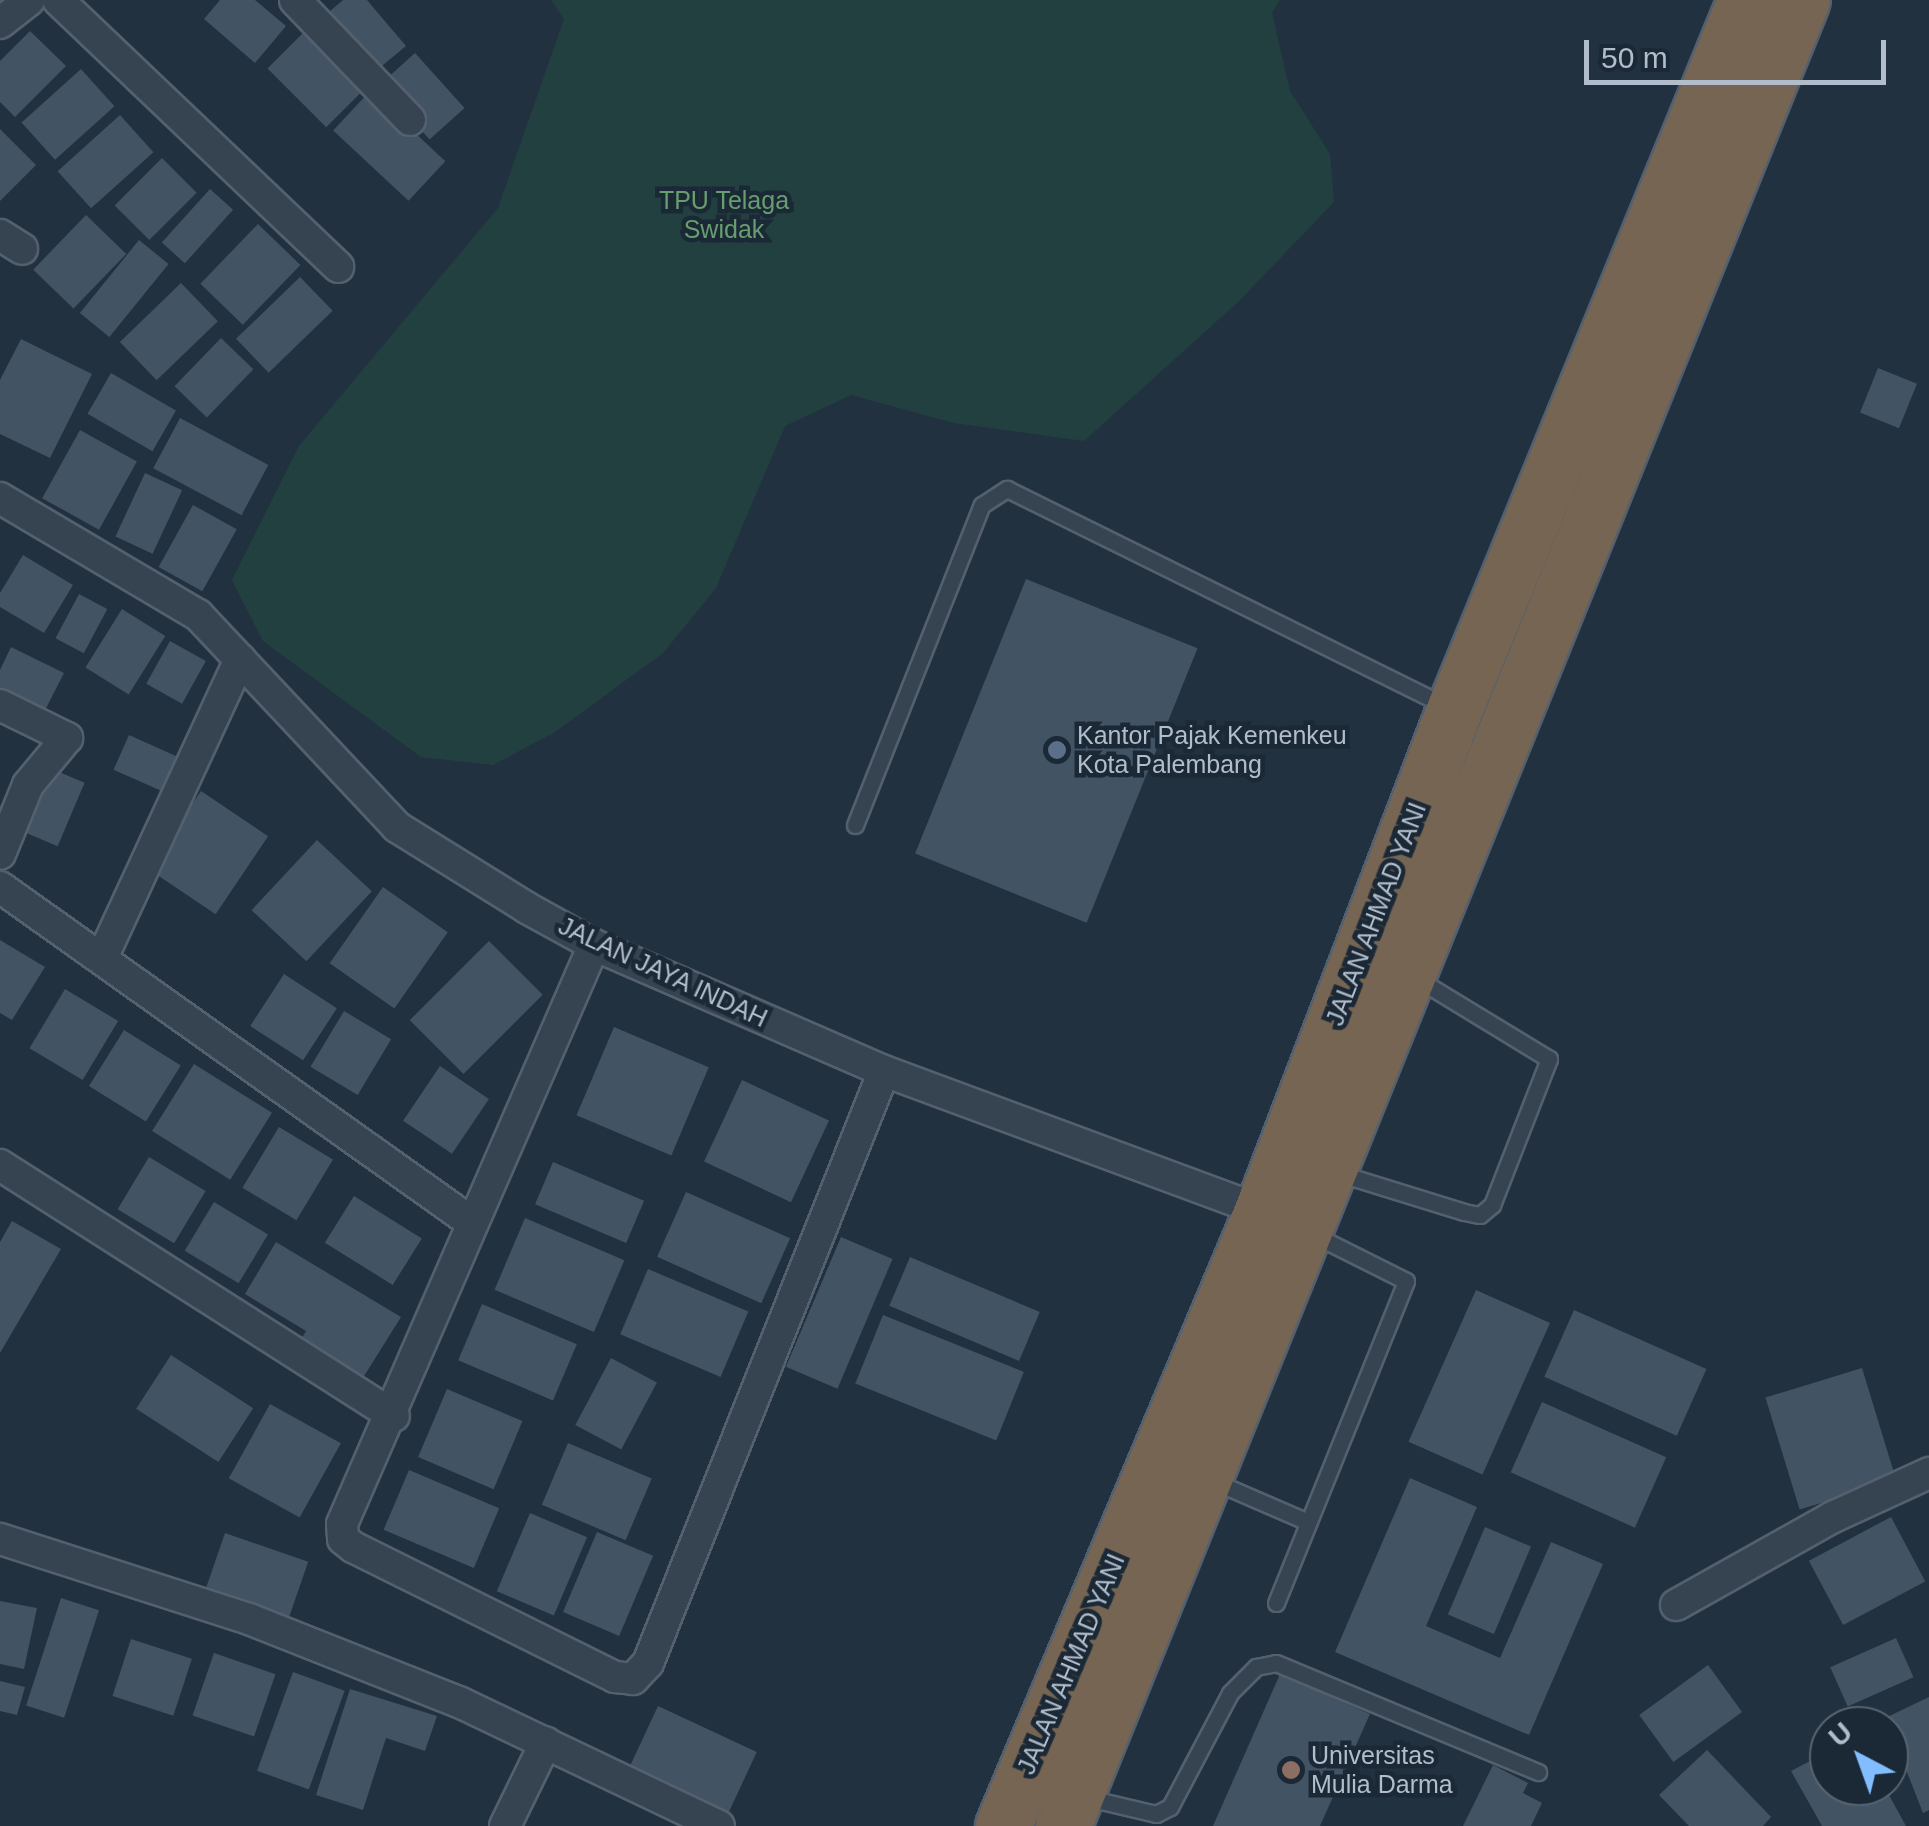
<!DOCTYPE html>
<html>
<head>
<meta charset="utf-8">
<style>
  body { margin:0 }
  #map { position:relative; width:1929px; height:1826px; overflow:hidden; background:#213140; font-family:Arial,sans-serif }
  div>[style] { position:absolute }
  .green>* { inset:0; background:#234041 }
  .building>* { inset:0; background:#425364; transform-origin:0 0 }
  .roads { filter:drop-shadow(2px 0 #54606e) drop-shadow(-2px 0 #54606e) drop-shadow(0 2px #54606e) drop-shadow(0 -2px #54606e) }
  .lane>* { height:15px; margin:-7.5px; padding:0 7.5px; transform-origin:7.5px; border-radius:7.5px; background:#364350 }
  .street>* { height:30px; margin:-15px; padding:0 15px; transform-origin:15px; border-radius:15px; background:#364350 }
  .highway>* { height:55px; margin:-27.5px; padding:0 27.5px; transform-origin:27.5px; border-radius:27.5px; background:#766552 }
  .dots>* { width:28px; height:28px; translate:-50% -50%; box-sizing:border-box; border:5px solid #1b2835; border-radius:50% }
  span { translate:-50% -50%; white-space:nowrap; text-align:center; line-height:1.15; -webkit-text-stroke:9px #1b2835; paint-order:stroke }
  .park-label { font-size:25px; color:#669e6f }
  .poi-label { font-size:25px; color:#b2bdcb }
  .left { translate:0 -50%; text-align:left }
  .street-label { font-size:25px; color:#b2bdcb }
  .north { position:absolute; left:1809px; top:1706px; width:100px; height:100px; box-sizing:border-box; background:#1b2835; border:2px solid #576471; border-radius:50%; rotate:319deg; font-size:28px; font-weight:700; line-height:40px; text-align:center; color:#b2bdcb }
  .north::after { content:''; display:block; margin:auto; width:35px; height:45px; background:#82bdff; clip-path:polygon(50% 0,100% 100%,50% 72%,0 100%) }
  .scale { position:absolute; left:1584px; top:40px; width:302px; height:45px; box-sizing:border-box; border:5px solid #b2bdcb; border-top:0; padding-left:12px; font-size:30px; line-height:35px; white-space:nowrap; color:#b2bdcb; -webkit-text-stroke:8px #1b2835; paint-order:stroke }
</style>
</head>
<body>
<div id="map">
  <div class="green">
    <i style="clip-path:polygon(551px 0,1280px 0,1272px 13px,1290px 91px,1330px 154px,1334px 202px,1239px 301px,1084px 441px,954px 423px,851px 395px,785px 426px,716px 588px,663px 653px,555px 732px,493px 765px,421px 757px,263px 641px,232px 580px,299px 446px,498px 208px,564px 19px)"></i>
  </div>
  <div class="building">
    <i style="clip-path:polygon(220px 0,255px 0,286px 26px,255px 63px,204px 19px)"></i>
    <i style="clip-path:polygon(343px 0,367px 0,406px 46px,371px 75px,323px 17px)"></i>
    <i style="clip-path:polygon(30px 31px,66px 66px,15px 117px,0 102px,0 61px)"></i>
    <i style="left:305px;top:31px;width:83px;height:53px;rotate:45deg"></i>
    <i style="left:415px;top:53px;width:74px;height:47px;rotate:48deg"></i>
    <i style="left:81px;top:69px;width:50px;height:80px;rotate:48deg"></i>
    <i style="left:370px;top:91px;width:103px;height:54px;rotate:43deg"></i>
    <i style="left:120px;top:115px;width:50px;height:84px;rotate:48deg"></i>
    <i style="clip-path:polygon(0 129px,36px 165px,0 201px)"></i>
    <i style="left:162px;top:158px;width:49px;height:67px;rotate:45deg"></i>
    <i style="left:210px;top:189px;width:31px;height:72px;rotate:42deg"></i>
    <i style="left:86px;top:215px;width:56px;height:76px;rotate:44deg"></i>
    <i style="left:258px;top:224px;width:59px;height:83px;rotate:44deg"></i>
    <i style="left:139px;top:240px;width:38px;height:94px;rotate:39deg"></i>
    <i style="left:300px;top:277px;width:47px;height:89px;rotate:46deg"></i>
    <i style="left:181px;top:283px;width:53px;height:85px;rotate:46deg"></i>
    <i style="left:221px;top:338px;width:45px;height:67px;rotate:44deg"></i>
    <i style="clip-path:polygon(21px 339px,92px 374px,50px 458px,0 434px,0 380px)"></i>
    <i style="left:1878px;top:368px;width:42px;height:48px;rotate:22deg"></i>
    <i style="left:111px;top:373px;width:75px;height:47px;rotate:30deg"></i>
    <i style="left:180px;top:418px;width:100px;height:57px;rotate:28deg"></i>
    <i style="left:80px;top:430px;width:65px;height:78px;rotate:29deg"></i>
    <i style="left:145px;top:473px;width:41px;height:70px;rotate:25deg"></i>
    <i style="left:193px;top:505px;width:50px;height:71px;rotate:29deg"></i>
    <i style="clip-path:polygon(23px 555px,73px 585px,44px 633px,0 607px,0 593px)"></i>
    <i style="left:1026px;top:579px;width:185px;height:296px;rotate:22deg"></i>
    <i style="left:79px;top:594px;width:32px;height:50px;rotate:28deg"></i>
    <i style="left:122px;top:609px;width:51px;height:69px;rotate:32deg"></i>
    <i style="left:170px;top:641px;width:41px;height:49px;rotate:29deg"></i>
    <i style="clip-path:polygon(11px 647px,64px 673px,40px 720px,0 700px,0 670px)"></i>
    <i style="left:129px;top:735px;width:52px;height:38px;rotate:24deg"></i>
    <i style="left:45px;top:766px;width:43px;height:69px;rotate:23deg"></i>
    <i style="left:201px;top:791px;width:81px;height:94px;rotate:34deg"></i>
    <i style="left:317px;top:840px;width:75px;height:96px;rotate:43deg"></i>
    <i style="left:383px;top:887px;width:79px;height:93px;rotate:35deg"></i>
    <i style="clip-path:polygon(0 940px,45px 967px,12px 1020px,0 1013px)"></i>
    <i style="left:489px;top:941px;width:76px;height:112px;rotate:45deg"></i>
    <i style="left:284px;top:974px;width:63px;height:62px;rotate:33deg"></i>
    <i style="left:65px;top:989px;width:62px;height:69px;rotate:31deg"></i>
    <i style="left:344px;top:1011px;width:55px;height:65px;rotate:31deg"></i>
    <i style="left:614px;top:1027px;width:103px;height:96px;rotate:23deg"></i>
    <i style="left:124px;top:1030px;width:67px;height:66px;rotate:32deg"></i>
    <i style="left:194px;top:1064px;width:92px;height:79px;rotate:32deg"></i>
    <i style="left:440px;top:1066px;width:59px;height:66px;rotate:34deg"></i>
    <i style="left:742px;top:1080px;width:96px;height:90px;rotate:25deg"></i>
    <i style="left:279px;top:1127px;width:63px;height:71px;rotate:31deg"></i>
    <i style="left:149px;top:1157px;width:66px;height:61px;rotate:31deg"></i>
    <i style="left:553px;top:1162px;width:99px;height:46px;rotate:23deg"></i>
    <i style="left:686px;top:1192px;width:114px;height:71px;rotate:24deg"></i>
    <i style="left:354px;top:1196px;width:80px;height:55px;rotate:32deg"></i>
    <i style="left:214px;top:1202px;width:63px;height:57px;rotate:31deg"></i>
    <i style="left:525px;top:1218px;width:108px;height:78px;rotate:23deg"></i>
    <i style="clip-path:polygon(12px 1221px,61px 1249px,0 1353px,0 1242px)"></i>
    <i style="left:841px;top:1237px;width:56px;height:141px;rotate:23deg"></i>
    <i style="clip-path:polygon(276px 1242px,401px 1317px,361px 1381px,299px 1343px,306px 1331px,245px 1294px)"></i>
    <i style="left:910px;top:1257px;width:141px;height:53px;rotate:23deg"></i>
    <i style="left:648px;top:1269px;width:109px;height:71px;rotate:23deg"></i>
    <i style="left:1476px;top:1290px;width:81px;height:166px;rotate:24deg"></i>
    <i style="left:482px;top:1304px;width:103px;height:61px;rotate:23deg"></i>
    <i style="left:1574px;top:1310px;width:145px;height:73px;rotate:24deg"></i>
    <i style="left:883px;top:1315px;width:152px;height:74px;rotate:22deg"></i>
    <i style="left:171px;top:1355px;width:98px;height:64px;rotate:33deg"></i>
    <i style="left:611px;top:1358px;width:52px;height:76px;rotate:28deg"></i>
    <i style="left:1862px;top:1368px;width:117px;height:101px;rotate:73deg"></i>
    <i style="left:447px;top:1389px;width:82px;height:74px;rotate:23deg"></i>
    <i style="left:1542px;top:1402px;width:136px;height:77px;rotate:24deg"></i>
    <i style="left:270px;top:1404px;width:81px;height:85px;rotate:29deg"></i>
    <i style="left:568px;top:1443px;width:91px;height:67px;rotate:23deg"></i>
    <i style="left:409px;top:1470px;width:98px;height:65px;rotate:23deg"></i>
    <i style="clip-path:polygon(1410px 1478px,1477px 1507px,1426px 1626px,1500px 1658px,1551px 1542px,1603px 1564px,1529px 1735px,1335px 1652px)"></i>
    <i style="left:530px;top:1513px;width:62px;height:85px;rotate:23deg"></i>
    <i style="left:1891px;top:1517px;width:73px;height:93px;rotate:62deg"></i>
    <i style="left:1485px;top:1527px;width:50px;height:95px;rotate:23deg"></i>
    <i style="left:597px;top:1532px;width:61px;height:87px;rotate:23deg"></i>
    <i style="left:225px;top:1533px;width:88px;height:67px;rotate:19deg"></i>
    <i style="left:61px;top:1598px;width:40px;height:113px;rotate:18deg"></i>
    <i style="clip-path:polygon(0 1601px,37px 1608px,24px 1669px,0 1664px)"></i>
    <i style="left:1896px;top:1638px;width:43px;height:72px;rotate:66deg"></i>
    <i style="left:131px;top:1639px;width:64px;height:60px;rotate:18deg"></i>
    <i style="left:214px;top:1653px;width:65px;height:66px;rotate:19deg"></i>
    <i style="left:1708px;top:1665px;width:58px;height:85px;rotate:54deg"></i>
    <i style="left:293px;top:1672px;width:55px;height:105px;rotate:20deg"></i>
    <i style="clip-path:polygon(1280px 1674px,1370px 1714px,1320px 1826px,1213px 1826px)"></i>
    <i style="clip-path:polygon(0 1681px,25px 1687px,17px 1715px,0 1711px)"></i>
    <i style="clip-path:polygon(350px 1689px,437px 1716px,425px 1751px,386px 1738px,363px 1810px,316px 1795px)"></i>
    <i style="clip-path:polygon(1929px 1697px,1929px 1810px,1923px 1813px,1889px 1726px,1881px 1720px)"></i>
    <i style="left:658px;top:1706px;width:109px;height:73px;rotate:25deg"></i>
    <i style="clip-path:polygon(1707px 1750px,1771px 1817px,1763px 1826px,1689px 1826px,1659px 1795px)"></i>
    <i style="clip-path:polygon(1829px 1751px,1829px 1786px,1884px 1786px,1906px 1826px,1822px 1826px,1791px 1771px)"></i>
    <i style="clip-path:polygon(1493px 1765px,1528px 1783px,1523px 1793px,1542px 1803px,1531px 1826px,1463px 1826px)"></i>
  </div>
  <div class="roads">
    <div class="lane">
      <i style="left:855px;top:825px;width:344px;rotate:-68.4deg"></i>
      <i style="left:982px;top:505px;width:30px;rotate:-33deg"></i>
      <i style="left:1007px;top:489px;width:490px;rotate:26.3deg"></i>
      <i style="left:1338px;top:1173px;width:132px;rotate:17.2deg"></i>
      <i style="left:1464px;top:1212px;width:16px;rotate:11deg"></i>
      <i style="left:1480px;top:1215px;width:16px;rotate:-40deg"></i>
      <i style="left:1492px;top:1205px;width:157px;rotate:-68.7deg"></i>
      <i style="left:1549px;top:1059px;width:156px;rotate:-148.7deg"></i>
      <i style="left:1211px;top:1480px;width:106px;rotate:23.4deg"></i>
      <i style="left:1276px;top:1603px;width:347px;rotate:-68deg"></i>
      <i style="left:1406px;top:1281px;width:105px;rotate:-153.4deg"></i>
      <i style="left:1084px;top:1797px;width:74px;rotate:13.3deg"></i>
      <i style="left:1156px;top:1814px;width:16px;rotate:-27deg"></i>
      <i style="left:1170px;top:1807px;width:129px;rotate:-62.2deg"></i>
      <i style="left:1230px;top:1693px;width:37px;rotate:-45deg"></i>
      <i style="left:1256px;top:1667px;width:20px;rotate:-11deg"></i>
      <i style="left:1276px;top:1663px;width:284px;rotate:22.6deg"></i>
    </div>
    <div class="street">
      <i style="left:58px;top:0;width:387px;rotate:43.6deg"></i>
      <i style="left:295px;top:0;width:166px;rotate:46.2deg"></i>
      <i style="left:0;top:23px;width:37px;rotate:-38deg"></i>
      <i style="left:0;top:235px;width:26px;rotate:32deg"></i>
      <i style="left:0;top:498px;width:230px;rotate:30.6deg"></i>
      <i style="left:198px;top:615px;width:291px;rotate:46.8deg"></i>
      <i style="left:397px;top:827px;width:153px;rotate:31.9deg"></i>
      <i style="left:527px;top:908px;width:77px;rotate:28.9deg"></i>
      <i style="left:594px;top:945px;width:316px;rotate:23.5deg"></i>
      <i style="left:884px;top:1071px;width:403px;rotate:20.3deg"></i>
      <i style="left:0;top:705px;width:75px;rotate:26.2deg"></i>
      <i style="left:67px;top:738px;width:61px;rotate:129.7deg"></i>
      <i style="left:28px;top:785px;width:74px;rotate:112.1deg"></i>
      <i style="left:0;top:887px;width:578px;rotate:35.42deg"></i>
      <i style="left:594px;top:945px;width:631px;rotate:113.52deg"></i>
      <i style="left:342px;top:1524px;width:15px;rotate:86deg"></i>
      <i style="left:343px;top:1539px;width:13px;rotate:39deg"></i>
      <i style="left:353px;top:1547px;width:292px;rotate:26.4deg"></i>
      <i style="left:615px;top:1677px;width:18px;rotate:6deg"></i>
      <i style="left:633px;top:1679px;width:22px;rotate:-47deg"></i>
      <i style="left:648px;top:1663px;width:637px;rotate:-68.27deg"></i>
      <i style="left:102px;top:958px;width:329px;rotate:-65.2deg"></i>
      <i style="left:0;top:1165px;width:467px;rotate:32.5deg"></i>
      <i style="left:0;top:1539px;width:262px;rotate:17.8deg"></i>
      <i style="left:249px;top:1619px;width:226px;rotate:21.6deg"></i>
      <i style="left:459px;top:1702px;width:288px;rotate:25.5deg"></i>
      <i style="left:1676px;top:1605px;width:180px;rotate:-29.3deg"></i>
      <i style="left:1833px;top:1517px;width:106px;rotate:-24.6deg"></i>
      <i style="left:505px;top:1826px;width:93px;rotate:-64deg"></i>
    </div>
    <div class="highway">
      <i style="left:1003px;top:1826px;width:667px;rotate:-67.16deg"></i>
      <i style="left:1262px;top:1211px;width:537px;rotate:-69.03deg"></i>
      <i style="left:1454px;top:710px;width:767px;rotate:-67.71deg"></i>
      <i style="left:1063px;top:1826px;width:1970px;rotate:-67.97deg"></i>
    </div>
  </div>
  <div class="dots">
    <i style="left:1057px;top:750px;background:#5c6f8a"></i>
    <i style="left:1291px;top:1770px;background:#8d6e63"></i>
  </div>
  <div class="park-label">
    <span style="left:724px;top:215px">TPU Telaga<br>Swidak</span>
  </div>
  <div class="poi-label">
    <span class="left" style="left:1077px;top:750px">Kantor Pajak Kemenkeu<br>Kota Palembang</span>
    <span class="left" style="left:1311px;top:1770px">Universitas<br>Mulia Darma</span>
  </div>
  <div class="street-label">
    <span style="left:1376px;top:914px;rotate:-69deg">JALAN AHMAD YANI</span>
    <span style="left:663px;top:972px;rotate:25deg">JALAN JAYA INDAH</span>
    <span style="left:1071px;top:1664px;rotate:-67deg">JALAN AHMAD YANI</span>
  </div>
  <div class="north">U</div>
  <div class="scale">50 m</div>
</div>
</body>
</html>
